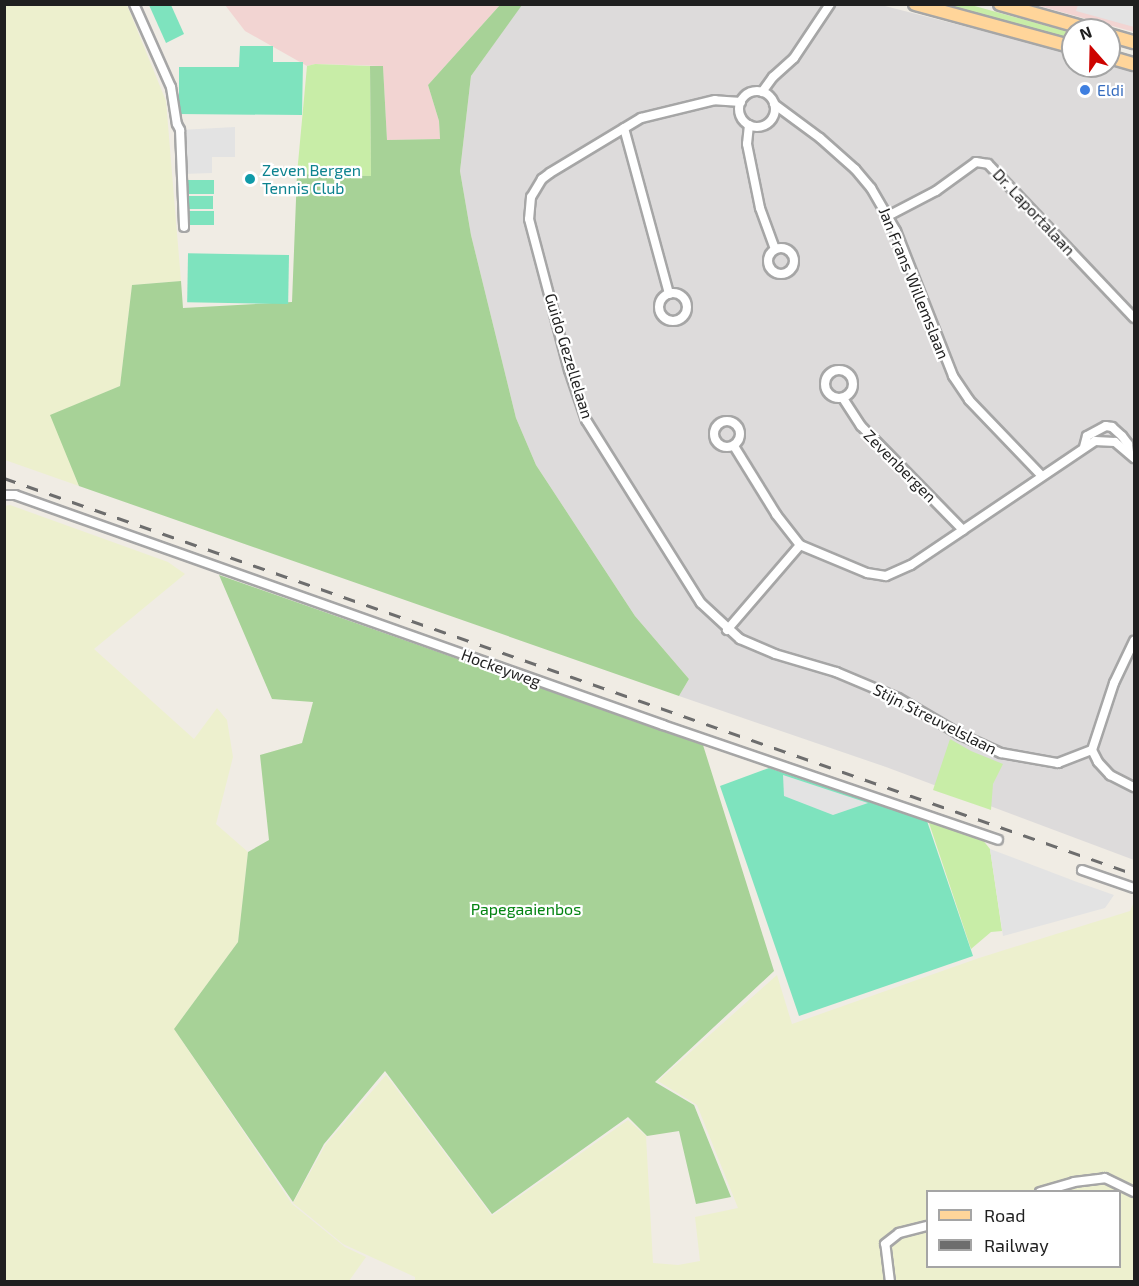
<!DOCTYPE html>
<html>
<head>
<meta charset="utf-8">
<style>
  body { margin:0 }
  #map { position:relative; width:1139px; height:1286px; overflow:hidden; background:#f0ece4; font-family:"Exo 2",sans-serif }
  div>[style] { position:absolute }
  .residential>* { inset:0; background:#dddbdb }
  .commercial>* { inset:0; background:#f2d4d2 }
  .farmland>* { inset:0; background:#edf0ce }
  .grass>* { inset:0; background:#c8eda7 }
  .forest>* { inset:0; background:#a7d297 }
  .pitch>* { inset:0; background:#7ee3be; transform-origin:0 0 }
  .parking>* { inset:0; background:#e3e3e3 }
  .roads { filter:drop-shadow(2px 0 #a6a6a6) drop-shadow(-2px 0 #a6a6a6) drop-shadow(0 2px #a6a6a6) drop-shadow(0 -2px #a6a6a6) }
  .minor>* { height:8px; margin:-4px; padding:0 4px; transform-origin:4px; border-radius:4px; background:#fff }
  .minor>.ring { margin:-4px; padding:0; box-sizing:content-box; background:none; border:8px solid #fff; border-radius:50% }
  .primary>* { height:12px; margin:-6px; padding:0 6px; transform-origin:6px; border-radius:6px; background:#ffd59a }
  .rail>* { height:3px; margin-top:-1.5px; transform-origin:0; background:repeating-linear-gradient(90deg,#6d6d6d 0 12px,transparent 0 24px) }
  .dots>* { width:16px; height:16px; translate:-50% -50%; box-sizing:border-box; border:3px solid #fff; border-radius:50% }
  span { translate:-50% -50%; white-space:nowrap; text-align:center; line-height:1.15; -webkit-text-stroke:4.5px #fff; paint-order:stroke }
  .shop-label { font-size:16px; color:#366cbe }
  .left { translate:0 -50%; text-align:left }
  .culture-label { font-size:16px; color:#0d838f }
  .street-label { font-size:16px; color:#1f1f1f }
  .park-label { font-size:16px; color:#058412 }
  .frame { position:absolute; inset:0; border:6px solid #1f1f1f; pointer-events:none }
  .legend { position:absolute; left:926px; top:1190px; width:195px; height:78px; box-sizing:border-box; background:#fff; border:2px solid #a5a5a5; margin:0; padding:8px 10px; list-style:none; font-size:18px; color:#1f1f1f }
  .legend li { display:flex; align-items:center; gap:12px; height:30px }
  .legend b { width:30px; border:2px solid #a5a5a5 }
  .north { position:absolute; left:1061px; top:18px; width:60px; height:60px; box-sizing:border-box; background:#fff; border:2px solid #a5a5a5; border-radius:50%; rotate:340deg; font-size:16px; font-weight:700; line-height:24px; text-align:center; color:#1f1f1f }
  .north::after { content:''; display:block; margin:auto; width:21px; height:27px; background:#cd0300; clip-path:polygon(50% 0,100% 100%,50% 72%,0 100%) }
</style>
</head>
<body>
<div id="map">
  <div class="residential">
    <i style="clip-path:polygon(522px 4px,881px 5px,1073px 54px,1073px 66px,1109px 66px,1109px 63px,1134px 70px,1134px 860px,886px 767px,679px 696px,689px 679px,635px 616px,536px 465px,516px 418px,471px 235px,460px 171px,471px 76px)"></i>
  </div>
  <div class="commercial">
    <i style="clip-path:polygon(225px 5px,500px 5px,428px 85px,439px 121px,440px 139px,387px 140px,383px 66px,315px 64px,307px 66px,245px 31px)"></i>
    <i style="clip-path:polygon(1036px 5px,1134px 5px,1134px 32px)"></i>
  </div>
  <div class="farmland">
    <i style="clip-path:polygon(5px 5px,127px 5px,166px 101px,181px 281px,132px 285px,120px 386px,51px 415px,79px 486px,5px 460px)"></i>
    <i style="clip-path:polygon(10px 505px,168px 562px,185px 574px,94px 649px,194px 739px,217px 708px,227px 720px,233px 757px,216px 824px,248px 852px,238px 942px,174px 1029px,292px 1204px,345px 1247px,366px 1257px,349px 1281px,5px 1282px,4px 506px)"></i>
    <i style="clip-path:polygon(evenodd,1134px 902px,1134px 1281px,415px 1281px,415px 1277px,343px 1244px,293px 1203px,326px 1144px,386px 1075px,492px 1216px,628px 1120px,646px 1136px,653px 1263px,678px 1265px,700px 1261px,695px 1217px,738px 1208px,697px 1105px,658px 1081px,777px 975px,792px 1024px,979px 958px,1130px 911px,1134px 902px,928px 1192px,1120px 1192px,1120px 1266px,928px 1266px,928px 1192px)"></i>
  </div>
  <div class="grass">
    <i style="clip-path:polygon(941px 5px,971px 5px,1073px 33px,1073px 41px)"></i>
    <i style="clip-path:polygon(315px 64px,370px 66px,371px 176px,297px 174px,307px 66px)"></i>
    <i style="clip-path:polygon(950px 739px,971px 751px,1003px 764px,993px 784px,991px 810px,933px 790px)"></i>
    <i style="clip-path:polygon(928px 820px,982px 839px,990px 849px,1002px 931px,991px 932px,971px 949px)"></i>
  </div>
  <div class="forest">
    <i style="clip-path:polygon(500px 5px,522px 5px,471px 76px,460px 171px,471px 235px,516px 418px,536px 465px,635px 616px,689px 679px,679px 696px,79px 486px,50px 415px,120px 386px,132px 285px,181px 281px,183px 308px,292px 302px,297px 174px,371px 176px,370px 66px,383px 66px,387px 140px,440px 139px,439px 121px,428px 85px)"></i>
    <i style="clip-path:polygon(219px 575px,703px 745px,774px 971px,655px 1082px,694px 1105px,731px 1197px,696px 1204px,679px 1131px,647px 1136px,628px 1117px,492px 1214px,385px 1071px,324px 1144px,293px 1202px,174px 1029px,238px 942px,248px 852px,269px 840px,260px 755px,302px 743px,313px 702px,272px 699px)"></i>
  </div>
  <div class="pitch">
    <i style="clip-path:polygon(149px 5px,171px 5px,184px 34px,166px 43px)"></i>
    <i style="clip-path:polygon(240px 46px,273px 46px,273px 62px,303px 62px,302px 115px,179px 114px,179px 67px,239px 67px)"></i>
    <i style="left:188px;top:180px;width:26px;height:14px"></i>
    <i style="left:187px;top:196px;width:26px;height:13px"></i>
    <i style="left:187px;top:211px;width:27px;height:14px"></i>
    <i style="left:289px;top:255px;width:49px;height:101px;rotate:91deg"></i>
    <i style="clip-path:polygon(769px 768px,927px 821px,973px 956px,799px 1016px,720px 786px)"></i>
  </div>
  <div class="parking">
    <i style="clip-path:polygon(1078px 5px,1134px 5px,1134px 27px,1076px 11px)"></i>
    <i style="clip-path:polygon(235px 127px,235px 157px,212px 157px,212px 173px,183px 174px,180px 130px)"></i>
    <i style="clip-path:polygon(783px 775px,868px 803px,833px 815px,784px 796px)"></i>
    <i style="clip-path:polygon(990px 849px,1077px 882px,1114px 895px,1105px 908px,1003px 936px)"></i>
  </div>
  <div class="roads">
    <div class="minor">
      <i style="left:134px;top:4px;width:91px;rotate:66deg"></i>
      <i style="left:171px;top:87px;width:37px;rotate:81deg"></i>
      <i style="left:177px;top:124px;width:7px;rotate:63deg"></i>
      <i style="left:180px;top:130px;width:97px;rotate:87.6deg"></i>
      <i class="ring" style="left:739px;top:91px;width:28px;height:28px"></i>
      <i style="left:762px;top:92px;width:19px;rotate:-54deg"></i>
      <i style="left:773px;top:77px;width:28px;rotate:-42deg"></i>
      <i style="left:794px;top:58px;width:65px;rotate:-56.3deg"></i>
      <i style="left:741px;top:102px;width:26px;rotate:-176deg"></i>
      <i style="left:715px;top:100px;width:76px;rotate:166.3deg"></i>
      <i style="left:641px;top:118px;width:106px;rotate:148.9deg"></i>
      <i style="left:550px;top:173px;width:10px;rotate:143deg"></i>
      <i style="left:542px;top:179px;width:21px;rotate:121deg"></i>
      <i style="left:531px;top:197px;width:22px;rotate:95deg"></i>
      <i style="left:529px;top:219px;width:156px;rotate:75.2deg"></i>
      <i style="left:569px;top:370px;width:53px;rotate:71.2deg"></i>
      <i style="left:586px;top:420px;width:216px;rotate:57.9deg"></i>
      <i style="left:701px;top:603px;width:53px;rotate:42.7deg"></i>
      <i style="left:740px;top:639px;width:38px;rotate:23deg"></i>
      <i style="left:775px;top:654px;width:64px;rotate:16.4deg"></i>
      <i style="left:836px;top:672px;width:67px;rotate:22.8deg"></i>
      <i style="left:898px;top:698px;width:73px;rotate:30.4deg"></i>
      <i style="left:961px;top:735px;width:44px;rotate:24.2deg"></i>
      <i style="left:1001px;top:753px;width:58px;rotate:10deg"></i>
      <i style="left:1058px;top:763px;width:36px;rotate:-21deg"></i>
      <i style="left:774px;top:104px;width:57px;rotate:36.5deg"></i>
      <i style="left:820px;top:138px;width:47px;rotate:41.5deg"></i>
      <i style="left:855px;top:169px;width:25px;rotate:50deg"></i>
      <i style="left:871px;top:188px;width:50px;rotate:59.8deg"></i>
      <i style="left:896px;top:231px;width:156px;rotate:68.5deg"></i>
      <i style="left:953px;top:376px;width:29px;rotate:56deg"></i>
      <i style="left:969px;top:400px;width:105px;rotate:46.2deg"></i>
      <i style="left:749px;top:125px;width:19px;rotate:96deg"></i>
      <i style="left:747px;top:144px;width:65px;rotate:78.5deg"></i>
      <i style="left:760px;top:208px;width:44px;rotate:69.9deg"></i>
      <i style="left:624px;top:128px;width:172px;rotate:74.8deg"></i>
      <i style="left:888px;top:216px;width:54px;rotate:-27.5deg"></i>
      <i style="left:936px;top:191px;width:49px;rotate:-35.9deg"></i>
      <i style="left:976px;top:162px;width:12px;rotate:9deg"></i>
      <i style="left:988px;top:164px;width:212px;rotate:46.5deg"></i>
      <i class="ring" style="left:768px;top:248px;width:18px;height:18px"></i>
      <i class="ring" style="left:659px;top:293px;width:20px;height:20px"></i>
      <i class="ring" style="left:825px;top:370px;width:20px;height:20px"></i>
      <i class="ring" style="left:714px;top:421px;width:18px;height:18px"></i>
      <i style="left:1084px;top:447px;width:11px;rotate:-75deg"></i>
      <i style="left:1087px;top:436px;width:21px;rotate:-28deg"></i>
      <i style="left:1106px;top:426px;width:6px;rotate:9deg"></i>
      <i style="left:1112px;top:427px;width:13px;rotate:42deg"></i>
      <i style="left:1122px;top:436px;width:10px;rotate:53deg"></i>
      <i style="left:1128px;top:444px;width:8px;rotate:83deg"></i>
      <i style="left:4px;top:495px;width:11px"></i>
      <i style="left:15px;top:495px;width:688px;rotate:19.54deg"></i>
      <i style="left:663px;top:725px;width:354px;rotate:18.9deg"></i>
      <i style="left:963px;top:530px;width:159px;rotate:-34deg"></i>
      <i style="left:1095px;top:441px;width:20px;rotate:3deg"></i>
      <i style="left:1115px;top:442px;width:25px;rotate:40deg"></i>
      <i style="left:800px;top:545px;width:73px;rotate:22.7deg"></i>
      <i style="left:867px;top:573px;width:19px;rotate:9deg"></i>
      <i style="left:886px;top:576px;width:27px;rotate:-24deg"></i>
      <i style="left:911px;top:565px;width:63px;rotate:-33.9deg"></i>
      <i style="left:963px;top:530px;width:146px;rotate:-134.4deg"></i>
      <i style="left:861px;top:426px;width:33px;rotate:-123deg"></i>
      <i style="left:727px;top:630px;width:112px;rotate:-49.3deg"></i>
      <i style="left:800px;top:545px;width:39px;rotate:-128deg"></i>
      <i style="left:776px;top:514px;width:80px;rotate:-121.7deg"></i>
      <i style="left:1092px;top:750px;width:71px;rotate:-71.8deg"></i>
      <i style="left:1114px;top:683px;width:47px;rotate:-64.5deg"></i>
      <i style="left:1092px;top:750px;width:13px;rotate:63deg"></i>
      <i style="left:1098px;top:762px;width:18px;rotate:47deg"></i>
      <i style="left:1110px;top:775px;width:27px;rotate:27deg"></i>
      <i style="left:1082px;top:870px;width:55px;rotate:19.1deg"></i>
      <i style="left:1040px;top:1192px;width:35px;rotate:-16deg"></i>
      <i style="left:1074px;top:1182px;width:31px;rotate:-7deg"></i>
      <i style="left:1105px;top:1178px;width:32px;rotate:26deg"></i>
      <i style="left:890px;top:1282px;width:38px;rotate:-97deg"></i>
      <i style="left:885px;top:1244px;width:18px;rotate:-38deg"></i>
      <i style="left:899px;top:1233px;width:30px;rotate:-14deg"></i>
    </div>
    <div class="primary">
      <i style="left:915px;top:4px;width:164px;rotate:15.2deg"></i>
      <i style="left:1000px;top:4px;width:96px;rotate:15.8deg"></i>
      <i style="left:1109px;top:35px;width:26px;rotate:16deg"></i>
      <i style="left:1109px;top:57px;width:26px;rotate:16deg"></i>
    </div>
  </div>
  <div class="rail">
    <i style="left:4px;top:478px;width:1197px;rotate:19.31deg"></i>
  </div>
  <div class="dots">
    <i style="left:1085px;top:90px;background:#3f7fe0"></i>
    <i style="left:250px;top:179px;background:#0f9aa8"></i>
  </div>
  <div class="shop-label">
    <span class="left" style="left:1097px;top:90px">Eldi</span>
  </div>
  <div class="culture-label">
    <span class="left" style="left:262px;top:179px">Zeven Bergen<br>Tennis Club</span>
  </div>
  <div class="street-label">
    <span style="left:1034px;top:212px;rotate:47deg">Dr. Laportalaan</span>
    <span style="left:914px;top:283px;rotate:68deg">Jan Frans Willemslaan</span>
    <span style="left:569px;top:356px;rotate:73deg">Guido Gezellelaan</span>
    <span style="left:900px;top:466px;rotate:45deg">Zevenbergen</span>
    <span style="left:501px;top:668px;rotate:20deg">Hockeyweg</span>
    <span style="left:935px;top:719px;rotate:27deg">Stijn Streuvelslaan</span>
  </div>
  <div class="park-label">
    <span style="left:526px;top:909px">Papegaaienbos</span>
  </div>
  <div class="frame"></div>
  <ul class="legend">
  <li><b style="height:8px;background:#ffd59a"></b>Road</li>
  <li><b style="height:8px;background:#6d6d6d"></b>Railway</li>
  </ul>
  <div class="north">N</div>
</div>
</body>
</html>
